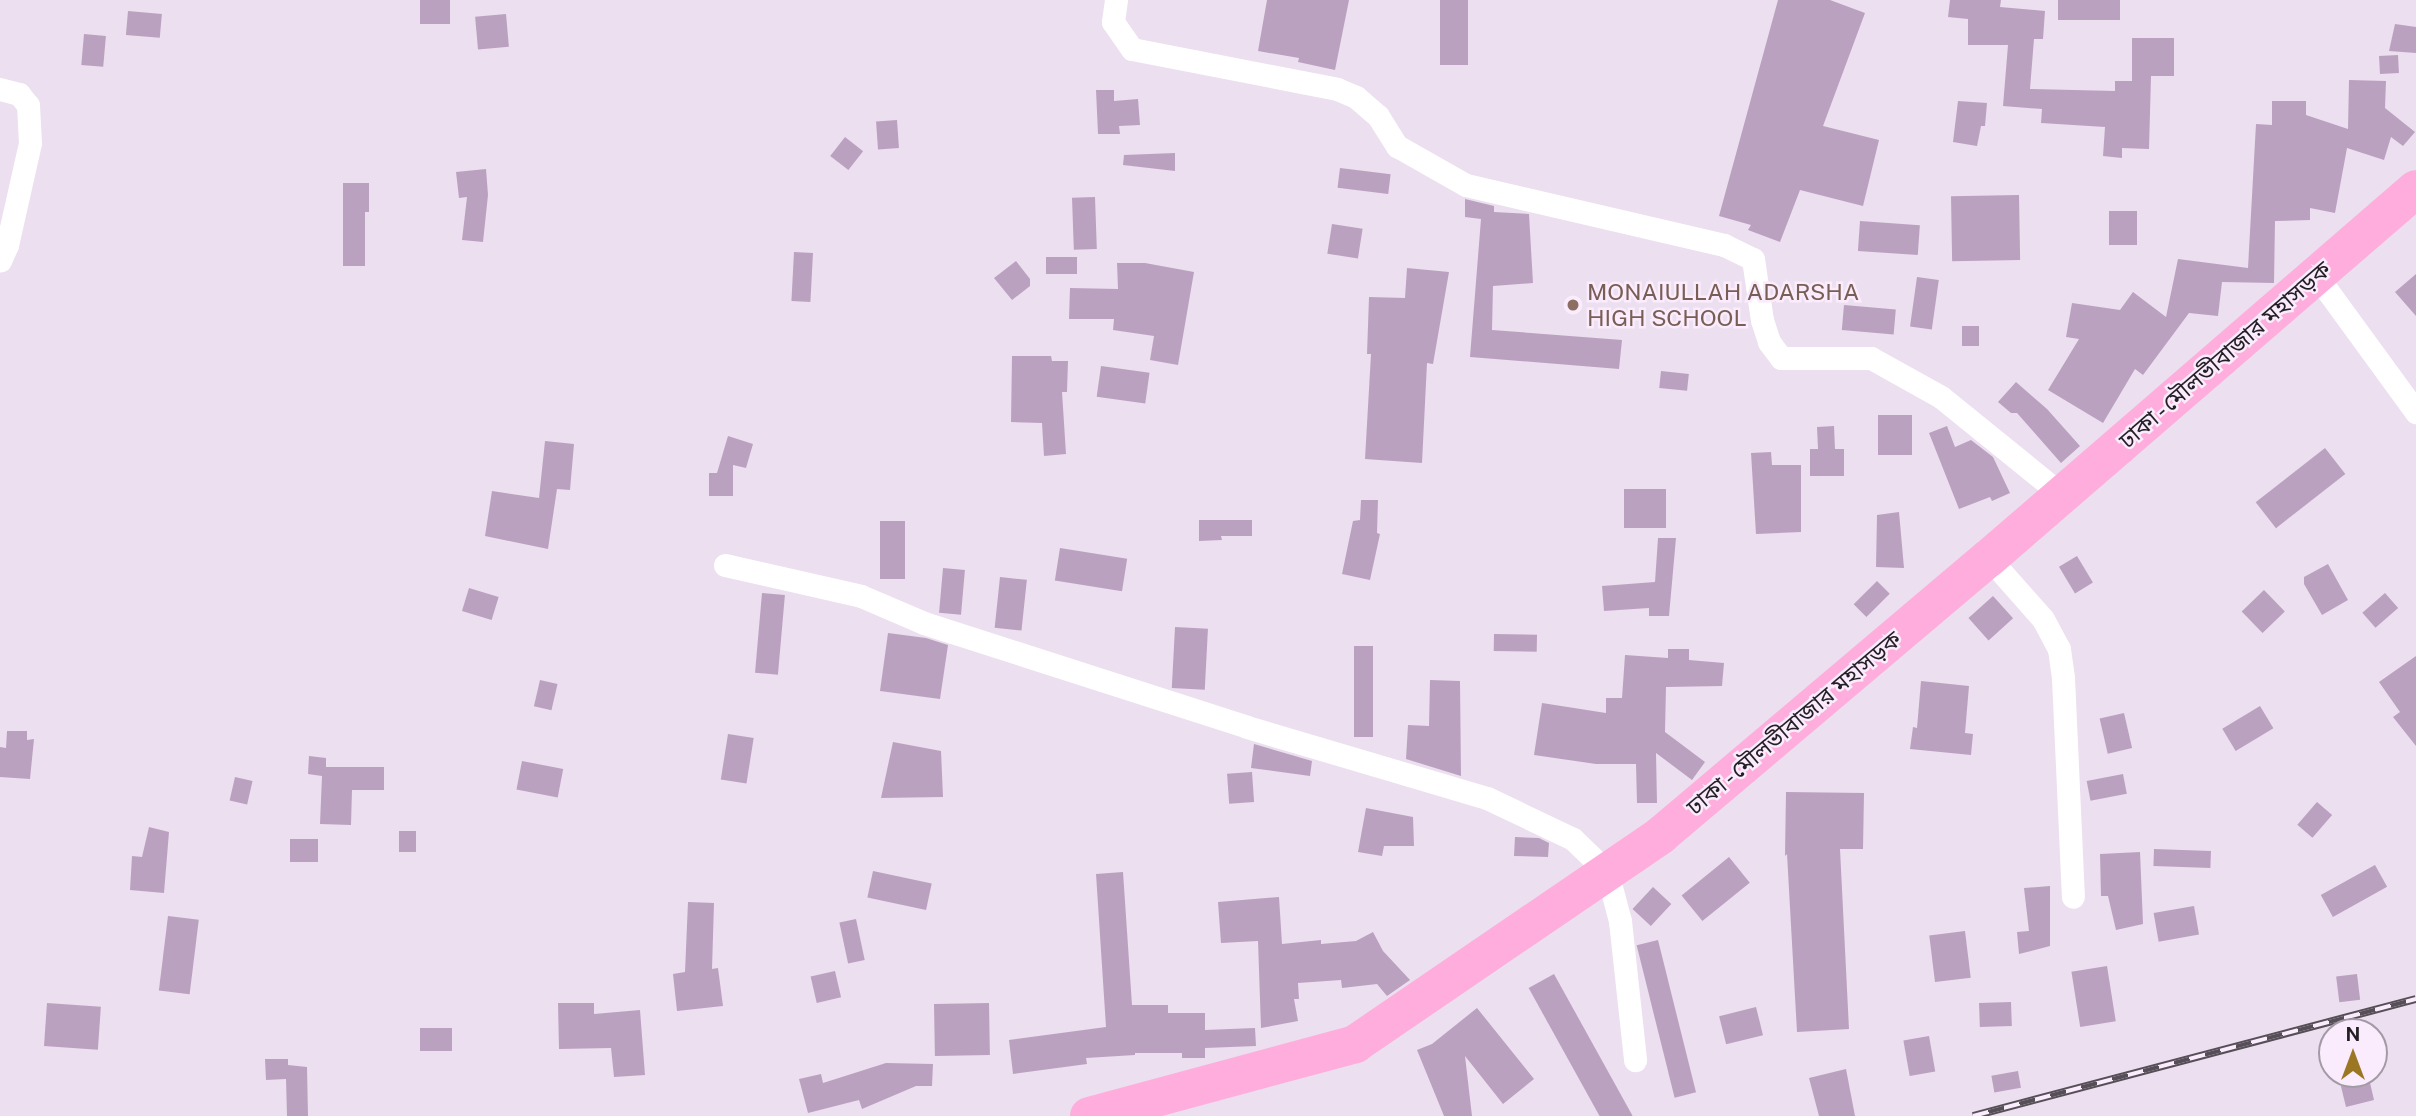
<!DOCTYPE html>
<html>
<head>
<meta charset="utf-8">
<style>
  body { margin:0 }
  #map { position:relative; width:2416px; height:1116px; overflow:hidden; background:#ecdfef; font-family:"Public Sans","Noto Sans Bengali",sans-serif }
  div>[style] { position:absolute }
  .building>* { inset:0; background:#bba1c0; transform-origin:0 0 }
  .street>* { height:23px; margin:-11.5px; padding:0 11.5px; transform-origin:11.5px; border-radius:11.5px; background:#fff }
  .highway>* { height:38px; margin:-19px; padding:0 19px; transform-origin:19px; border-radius:19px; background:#feaddc }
  .rail>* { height:8px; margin-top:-4px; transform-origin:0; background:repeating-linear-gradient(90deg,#faecfc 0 16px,#564f58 0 32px); box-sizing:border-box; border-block:2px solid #564f58 }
  .dots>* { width:19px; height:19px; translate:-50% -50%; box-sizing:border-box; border:4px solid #faecfc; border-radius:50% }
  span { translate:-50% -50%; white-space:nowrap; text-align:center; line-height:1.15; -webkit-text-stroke:5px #faecfc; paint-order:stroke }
  .education-label { font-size:23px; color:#785e54 }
  .left { translate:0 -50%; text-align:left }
  .street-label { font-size:23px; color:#241f25 }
  .north { position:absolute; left:2318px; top:1018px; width:70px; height:70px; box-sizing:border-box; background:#faecfc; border:2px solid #a49aa6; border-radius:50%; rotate:0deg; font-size:19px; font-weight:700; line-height:28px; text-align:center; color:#241f25 }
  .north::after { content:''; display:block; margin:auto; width:24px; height:32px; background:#9c7723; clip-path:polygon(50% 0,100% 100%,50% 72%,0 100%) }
</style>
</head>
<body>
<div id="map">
  <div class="building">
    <i style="left:420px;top:0;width:30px;height:24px"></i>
    <i style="clip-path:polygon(1267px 0,1349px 0,1335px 70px,1298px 62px,1299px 58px,1258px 51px)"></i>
    <i style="left:1440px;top:0;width:28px;height:65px"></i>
    <i style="clip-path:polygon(1778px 0,1830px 0,1865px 13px,1823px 126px,1879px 140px,1863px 206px,1800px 190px,1780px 242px,1748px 230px,1751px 225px,1719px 216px)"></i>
    <i style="clip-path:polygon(1950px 0,2001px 0,2000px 7px,2045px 11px,2043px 39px,2034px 39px,2030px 89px,2115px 91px,2115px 81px,2132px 81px,2132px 38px,2174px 38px,2174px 76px,2151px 76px,2149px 149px,2122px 148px,2122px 158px,2103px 156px,2105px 127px,2041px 123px,2042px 109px,2003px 106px,2008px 45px,1968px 45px,1968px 19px,1948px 17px)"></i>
    <i style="left:2058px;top:0;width:62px;height:20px"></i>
    <i style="left:128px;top:11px;width:34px;height:24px;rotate:5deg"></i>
    <i style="left:506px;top:14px;width:33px;height:31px;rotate:85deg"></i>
    <i style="clip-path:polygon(2395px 24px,2416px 27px,2416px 53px,2389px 51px)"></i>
    <i style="left:84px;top:34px;width:22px;height:31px;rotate:5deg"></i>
    <i style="left:2398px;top:55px;width:18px;height:19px;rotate:87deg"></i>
    <i style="clip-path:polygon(2349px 80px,2386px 81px,2385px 108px,2415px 132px,2403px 146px,2391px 137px,2384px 160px,2347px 148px,2335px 213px,2310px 208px,2310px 220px,2275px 221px,2274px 283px,2222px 282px,2218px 316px,2189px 313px,2143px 375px,2135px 369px,2103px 423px,2048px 390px,2079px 339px,2066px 337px,2072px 303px,2120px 310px,2133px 292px,2166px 317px,2178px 259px,2248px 268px,2256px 124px,2272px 125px,2272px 101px,2306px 101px,2306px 115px,2348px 129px)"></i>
    <i style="clip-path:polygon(1096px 90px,1114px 90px,1114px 101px,1138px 99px,1140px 125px,1119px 126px,1120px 134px,1098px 134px)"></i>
    <i style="clip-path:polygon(1958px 101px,1987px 103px,1985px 126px,1981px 126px,1977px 146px,1953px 142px)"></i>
    <i style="left:897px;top:120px;width:28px;height:21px;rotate:86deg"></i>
    <i style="left:845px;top:137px;width:23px;height:24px;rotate:38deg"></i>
    <i style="clip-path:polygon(1175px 153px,1175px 171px,1123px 165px,1124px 155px)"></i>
    <i style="left:1340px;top:168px;width:51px;height:20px;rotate:7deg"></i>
    <i style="clip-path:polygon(486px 169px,488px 195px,483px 242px,462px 240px,467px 197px,459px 198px,456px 172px)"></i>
    <i style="clip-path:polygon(343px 183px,369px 183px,369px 212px,365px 212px,365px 266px,343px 266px)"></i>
    <i style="left:2019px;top:195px;width:65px;height:68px;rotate:89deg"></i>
    <i style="left:1095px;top:197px;width:52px;height:23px;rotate:88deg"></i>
    <i style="clip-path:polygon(1465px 199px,1494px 206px,1494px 212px,1529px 214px,1533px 283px,1493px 286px,1492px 330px,1622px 340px,1619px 369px,1470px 357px,1481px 219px,1465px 217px)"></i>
    <i style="left:2109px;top:211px;width:28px;height:34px"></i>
    <i style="left:1860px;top:221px;width:60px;height:30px;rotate:4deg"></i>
    <i style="left:1332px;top:224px;width:31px;height:30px;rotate:9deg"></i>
    <i style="left:794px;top:252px;width:19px;height:49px;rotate:3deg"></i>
    <i style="left:1046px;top:257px;width:31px;height:17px"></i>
    <i style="clip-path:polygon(1016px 261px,1030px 279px,1030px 286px,1012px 300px,994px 278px)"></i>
    <i style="clip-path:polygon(1117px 263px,1145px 263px,1194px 272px,1178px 365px,1150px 360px,1154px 336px,1113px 330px,1114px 319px,1069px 319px,1070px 288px,1118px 289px)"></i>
    <i style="clip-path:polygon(1407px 268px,1449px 272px,1433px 364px,1427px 363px,1422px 463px,1365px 459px,1371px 354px,1367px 354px,1369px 297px,1405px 298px)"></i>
    <i style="clip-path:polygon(2416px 274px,2416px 316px,2395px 292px)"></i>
    <i style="left:1917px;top:277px;width:22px;height:50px;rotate:8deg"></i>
    <i style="left:1844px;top:305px;width:52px;height:25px;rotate:5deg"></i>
    <i style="left:1962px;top:326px;width:17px;height:20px"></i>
    <i style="clip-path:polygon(1012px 356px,1051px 356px,1052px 361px,1068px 361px,1067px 392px,1062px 392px,1066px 454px,1044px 456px,1042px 423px,1011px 422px)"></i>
    <i style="left:1101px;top:366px;width:49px;height:31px;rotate:8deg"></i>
    <i style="left:1661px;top:371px;width:28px;height:17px;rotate:6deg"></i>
    <i style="clip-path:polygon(2016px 382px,2047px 409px,2080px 446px,2061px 463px,2017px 413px,2011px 413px,1998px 402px)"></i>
    <i style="left:1878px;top:415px;width:34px;height:40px"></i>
    <i style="clip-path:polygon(1834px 426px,1835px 449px,1844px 449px,1844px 476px,1810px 476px,1810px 449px,1818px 449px,1817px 427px)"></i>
    <i style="clip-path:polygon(1947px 426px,1955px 447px,1971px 440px,1993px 457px,2010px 493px,1992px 501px,1990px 497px,1959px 509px,1929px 433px)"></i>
    <i style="clip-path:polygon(728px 436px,753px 444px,746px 468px,733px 465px,733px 496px,709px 496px,709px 473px,717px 473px)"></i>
    <i style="clip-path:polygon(545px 441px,574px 444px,570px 490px,557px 489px,548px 549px,485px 536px,492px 491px,539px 498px)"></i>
    <i style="left:2325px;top:448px;width:33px;height:88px;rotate:52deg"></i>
    <i style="clip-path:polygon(1771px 452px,1772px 465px,1801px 465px,1801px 532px,1756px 534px,1751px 453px)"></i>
    <i style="left:1624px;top:489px;width:42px;height:39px"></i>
    <i style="clip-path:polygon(1361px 500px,1378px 500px,1377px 533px,1380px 534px,1370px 580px,1342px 574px,1353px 521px,1360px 520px)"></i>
    <i style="clip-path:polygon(1899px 512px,1904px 568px,1876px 567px,1877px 515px)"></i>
    <i style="clip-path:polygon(1199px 520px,1252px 520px,1252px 536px,1221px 536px,1222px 540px,1199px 541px)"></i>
    <i style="left:880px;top:521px;width:25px;height:58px"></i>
    <i style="clip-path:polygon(1658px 538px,1676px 538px,1669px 616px,1649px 616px,1649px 608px,1604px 611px,1602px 586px,1655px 582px)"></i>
    <i style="left:1060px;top:548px;width:68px;height:33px;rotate:9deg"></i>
    <i style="left:2077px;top:556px;width:31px;height:21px;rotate:59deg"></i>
    <i style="clip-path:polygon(2328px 564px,2348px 600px,2322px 615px,2304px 584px,2304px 577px)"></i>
    <i style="left:943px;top:568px;width:22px;height:45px;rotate:5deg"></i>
    <i style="left:1000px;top:577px;width:27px;height:51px;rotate:6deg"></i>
    <i style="left:1877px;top:581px;width:18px;height:33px;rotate:45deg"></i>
    <i style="left:469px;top:588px;width:31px;height:24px;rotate:17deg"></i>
    <i style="left:2264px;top:590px;width:30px;height:31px;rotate:46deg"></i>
    <i style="left:762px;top:593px;width:23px;height:80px;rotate:5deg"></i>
    <i style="left:2385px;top:593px;width:20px;height:30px;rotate:49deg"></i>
    <i style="left:1993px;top:596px;width:30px;height:33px;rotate:48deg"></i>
    <i style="left:1175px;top:627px;width:33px;height:61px;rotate:3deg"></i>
    <i style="clip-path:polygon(888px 633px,926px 638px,948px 645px,940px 699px,880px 691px)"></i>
    <i style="left:1494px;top:634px;width:43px;height:17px;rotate:1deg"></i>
    <i style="left:1354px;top:646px;width:19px;height:91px"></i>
    <i style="clip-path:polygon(1668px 649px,1689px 649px,1689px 660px,1724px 663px,1722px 686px,1666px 687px,1665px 732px,1705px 762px,1692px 780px,1656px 753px,1657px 803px,1637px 803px,1636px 764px,1596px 764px,1534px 755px,1542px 703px,1606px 713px,1606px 698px,1622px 698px,1625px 655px,1668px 658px)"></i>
    <i style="clip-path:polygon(2416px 656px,2416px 746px,2393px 717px,2400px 712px,2379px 682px)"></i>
    <i style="left:540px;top:680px;width:18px;height:27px;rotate:13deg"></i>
    <i style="clip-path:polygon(1430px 680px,1460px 681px,1461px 776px,1406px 759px,1408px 725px,1429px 726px)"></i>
    <i style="clip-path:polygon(1921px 681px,1969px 686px,1965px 733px,1973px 734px,1971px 755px,1910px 749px,1913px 727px,1917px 728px)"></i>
    <i style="left:2260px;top:706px;width:26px;height:44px;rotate:59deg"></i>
    <i style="left:2124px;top:713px;width:36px;height:25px;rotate:77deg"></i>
    <i style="clip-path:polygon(7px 731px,27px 731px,27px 740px,34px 739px,30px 779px,0 777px,0 747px,6px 748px)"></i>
    <i style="left:728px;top:734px;width:26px;height:46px;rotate:9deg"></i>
    <i style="clip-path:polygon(893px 742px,941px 751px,943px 797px,881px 798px)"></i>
    <i style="clip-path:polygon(1254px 744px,1312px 761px,1310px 776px,1251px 768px)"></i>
    <i style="clip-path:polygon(309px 756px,326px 758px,326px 767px,384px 767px,384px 790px,352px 790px,351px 825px,320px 824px,322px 776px,308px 774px)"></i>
    <i style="left:522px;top:761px;width:42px;height:29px;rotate:11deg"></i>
    <i style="left:1252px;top:772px;width:30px;height:25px;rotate:86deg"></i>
    <i style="left:2123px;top:774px;width:20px;height:37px;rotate:79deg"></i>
    <i style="left:235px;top:777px;width:18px;height:24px;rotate:13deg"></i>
    <i style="clip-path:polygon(1786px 792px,1864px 793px,1863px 849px,1840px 849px,1849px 1029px,1797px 1032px,1787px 854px,1785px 856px)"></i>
    <i style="left:2317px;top:802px;width:20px;height:30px;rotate:41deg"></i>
    <i style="clip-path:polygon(1366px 808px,1413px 817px,1414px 846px,1384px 846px,1382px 856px,1358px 852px)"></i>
    <i style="clip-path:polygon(149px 827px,169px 832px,164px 893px,130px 890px,132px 856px,142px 857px)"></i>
    <i style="left:399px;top:831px;width:17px;height:21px"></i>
    <i style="clip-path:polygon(1515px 837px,1539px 838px,1549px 843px,1548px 857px,1514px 856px)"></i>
    <i style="left:290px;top:839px;width:28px;height:23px"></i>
    <i style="left:2154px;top:849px;width:57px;height:17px;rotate:2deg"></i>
    <i style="clip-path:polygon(2140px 852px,2143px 924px,2116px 930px,2108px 896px,2101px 896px,2100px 854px)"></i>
    <i style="left:1729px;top:857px;width:33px;height:61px;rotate:51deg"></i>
    <i style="left:2375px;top:865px;width:25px;height:62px;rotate:61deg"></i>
    <i style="left:873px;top:871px;width:60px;height:27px;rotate:12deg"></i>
    <i style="clip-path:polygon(1123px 872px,1132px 1005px,1168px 1005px,1168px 1013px,1205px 1013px,1205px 1030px,1255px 1028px,1256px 1046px,1205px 1048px,1205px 1058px,1182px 1058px,1182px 1053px,1135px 1053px,1135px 1055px,1086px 1058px,1087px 1064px,1013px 1074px,1009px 1040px,1106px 1027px,1096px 874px)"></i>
    <i style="clip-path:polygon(2050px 886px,2050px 946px,2019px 954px,2017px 932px,2029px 931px,2024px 888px)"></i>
    <i style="left:1653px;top:887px;width:25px;height:30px;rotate:43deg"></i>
    <i style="clip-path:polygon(1279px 897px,1282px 944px,1321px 940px,1321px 944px,1356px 941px,1373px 932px,1383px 951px,1410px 980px,1387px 996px,1377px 984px,1342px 988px,1341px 980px,1298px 983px,1299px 999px,1294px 999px,1298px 1021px,1261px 1028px,1258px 941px,1221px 943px,1218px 902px)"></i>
    <i style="clip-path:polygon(688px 902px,714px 903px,712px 969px,718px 968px,723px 1006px,677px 1011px,673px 974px,685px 972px)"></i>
    <i style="left:2194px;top:906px;width:29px;height:41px;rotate:80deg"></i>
    <i style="left:168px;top:916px;width:31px;height:75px;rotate:7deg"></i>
    <i style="left:856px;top:919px;width:42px;height:17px;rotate:78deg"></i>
    <i style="left:1965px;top:931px;width:47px;height:36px;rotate:83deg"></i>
    <i style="left:1658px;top:940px;width:157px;height:22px;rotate:76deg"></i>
    <i style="left:2107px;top:966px;width:56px;height:36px;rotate:81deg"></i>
    <i style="left:835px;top:971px;width:27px;height:25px;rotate:77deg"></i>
    <i style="left:1554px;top:974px;width:162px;height:29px;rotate:61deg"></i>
    <i style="left:2357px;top:974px;width:26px;height:21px;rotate:83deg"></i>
    <i style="left:2011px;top:1002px;width:24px;height:32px;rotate:88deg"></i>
    <i style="left:47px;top:1003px;width:54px;height:43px;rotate:4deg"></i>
    <i style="clip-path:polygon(558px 1003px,594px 1003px,594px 1014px,640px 1010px,645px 1075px,614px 1077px,611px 1048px,559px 1049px)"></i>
    <i style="left:989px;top:1003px;width:52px;height:55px;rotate:89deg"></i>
    <i style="left:1756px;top:1007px;width:29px;height:38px;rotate:76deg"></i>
    <i style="clip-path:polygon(1477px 1008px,1534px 1079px,1503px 1104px,1465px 1056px,1472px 1116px,1444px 1116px,1417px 1050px,1432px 1044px)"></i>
    <i style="left:452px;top:1028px;width:23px;height:32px;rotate:90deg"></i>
    <i style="left:1929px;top:1036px;width:36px;height:26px;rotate:80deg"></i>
    <i style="clip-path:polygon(265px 1059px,288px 1059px,288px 1065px,307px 1067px,308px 1116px,287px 1116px,286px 1079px,266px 1080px)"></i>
    <i style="clip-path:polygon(886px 1063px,933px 1064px,932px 1086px,916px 1086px,862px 1109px,859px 1100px,808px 1113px,799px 1079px,821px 1074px,823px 1083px)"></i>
    <i style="clip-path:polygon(1846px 1069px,1855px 1116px,1819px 1116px,1809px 1078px)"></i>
    <i style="left:2018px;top:1071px;width:17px;height:27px;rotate:80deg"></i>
    <i style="clip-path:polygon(2338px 1074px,2368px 1074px,2374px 1100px,2346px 1107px)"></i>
  </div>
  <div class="street">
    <i style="left:1116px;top:0;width:22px;rotate:98deg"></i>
    <i style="left:1113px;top:22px;width:33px;rotate:55deg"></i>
    <i style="left:1132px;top:49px;width:209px;rotate:11deg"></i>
    <i style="left:1337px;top:89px;width:21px;rotate:23deg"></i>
    <i style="left:1356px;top:97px;width:29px;rotate:41deg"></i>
    <i style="left:1378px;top:116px;width:36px;rotate:58deg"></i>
    <i style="left:1397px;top:146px;width:79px;rotate:29.5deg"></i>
    <i style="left:1466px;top:185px;width:265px;rotate:13.1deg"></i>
    <i style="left:1724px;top:245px;width:32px;rotate:26deg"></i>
    <i style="left:1753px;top:259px;width:62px;rotate:81.6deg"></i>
    <i style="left:1762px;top:320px;width:23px;rotate:72deg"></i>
    <i style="left:1769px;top:342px;width:20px;rotate:53deg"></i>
    <i style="left:1781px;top:358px;width:90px"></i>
    <i style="left:1871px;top:358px;width:80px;rotate:29.1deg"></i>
    <i style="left:1941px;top:397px;width:156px;rotate:39deg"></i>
    <i style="left:0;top:89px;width:20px;rotate:15deg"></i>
    <i style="left:19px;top:94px;width:14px;rotate:51deg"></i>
    <i style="left:28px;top:105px;width:38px;rotate:87deg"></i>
    <i style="left:30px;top:143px;width:105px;rotate:102.7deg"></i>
    <i style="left:7px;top:245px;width:17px;rotate:114deg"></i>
    <i style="left:2316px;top:275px;width:170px;rotate:53.9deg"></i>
    <i style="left:1989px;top:558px;width:81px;rotate:48.5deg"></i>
    <i style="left:2043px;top:619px;width:34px;rotate:62deg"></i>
    <i style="left:2059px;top:649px;width:29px;rotate:82deg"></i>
    <i style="left:2063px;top:678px;width:219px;rotate:87.4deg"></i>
    <i style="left:725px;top:565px;width:139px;rotate:12.8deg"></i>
    <i style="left:861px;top:596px;width:69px;rotate:23.2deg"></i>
    <i style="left:924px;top:623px;width:339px;rotate:17.8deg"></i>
    <i style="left:1247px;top:727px;width:250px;rotate:16.5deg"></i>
    <i style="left:1487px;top:798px;width:95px;rotate:25.5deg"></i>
    <i style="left:1573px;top:839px;width:47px;rotate:44.1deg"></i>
    <i style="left:1607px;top:872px;width:51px;rotate:75.1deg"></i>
    <i style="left:1620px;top:921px;width:140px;rotate:83.8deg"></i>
  </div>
  <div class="highway">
    <i style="left:1089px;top:1116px;width:276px;rotate:-15.1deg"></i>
    <i style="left:1355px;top:1044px;width:371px;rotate:-34.3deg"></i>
    <i style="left:1661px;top:835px;width:429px;rotate:-40.2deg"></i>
    <i style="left:1989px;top:558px;width:564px;rotate:-40.83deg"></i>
  </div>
  <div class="rail">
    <i style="left:1973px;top:1116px;width:458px;rotate:-14.8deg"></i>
  </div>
  <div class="dots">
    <i style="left:1573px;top:305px;background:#8d6e63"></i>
  </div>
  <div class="education-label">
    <span class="left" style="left:1587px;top:305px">MONAIULLAH ADARSHA<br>HIGH SCHOOL</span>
  </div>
  <div class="street-label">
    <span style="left:2225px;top:355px;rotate:-41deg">ঢাকা - মৌলভীবাজার মহাসড়ক</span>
    <span style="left:1794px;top:723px;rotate:-40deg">ঢাকা - মৌলভীবাজার মহাসড়ক</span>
  </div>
  <div class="north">N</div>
</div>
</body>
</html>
